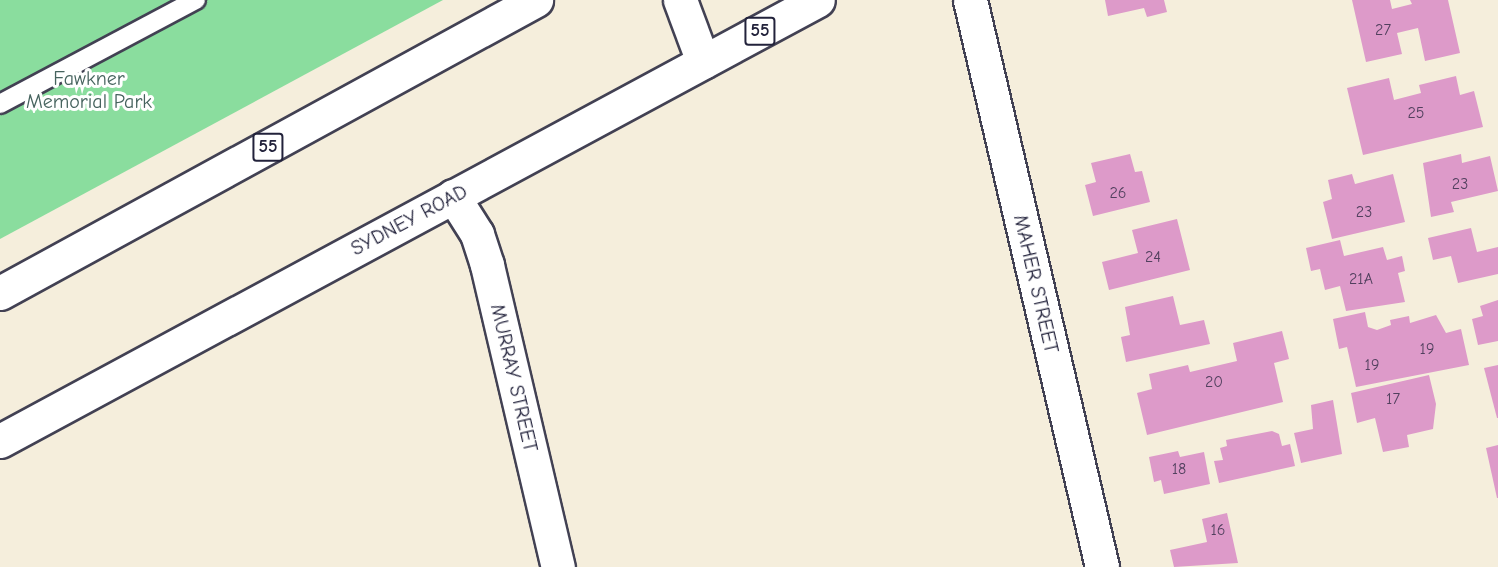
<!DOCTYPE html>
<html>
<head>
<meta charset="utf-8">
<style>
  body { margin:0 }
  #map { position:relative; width:1498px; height:567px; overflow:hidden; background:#f5eedc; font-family:"Comic Neue",sans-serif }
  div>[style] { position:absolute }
  .green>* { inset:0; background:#8add9e }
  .building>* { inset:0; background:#dd9ac9 }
  .roads { filter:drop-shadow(2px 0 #424153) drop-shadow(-2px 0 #424153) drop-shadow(0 2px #424153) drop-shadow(0 -2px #424153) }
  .service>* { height:18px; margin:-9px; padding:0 9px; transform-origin:9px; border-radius:9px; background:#fff }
  .minor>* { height:33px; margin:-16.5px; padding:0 16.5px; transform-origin:16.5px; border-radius:16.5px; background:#fff }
  .tertiary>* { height:33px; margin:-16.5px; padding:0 16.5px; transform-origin:16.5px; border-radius:16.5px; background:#fff }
  .trunk>* { height:33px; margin:-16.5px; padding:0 16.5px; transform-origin:16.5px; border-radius:16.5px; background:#fff }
  span { translate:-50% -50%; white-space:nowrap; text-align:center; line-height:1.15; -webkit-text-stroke:6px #fff; paint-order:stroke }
  .number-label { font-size:16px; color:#51405e }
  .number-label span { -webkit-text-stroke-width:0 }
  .shield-label span { padding:2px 4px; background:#fff; border:2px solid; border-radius:4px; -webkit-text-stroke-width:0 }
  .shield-label { font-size:18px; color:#22223b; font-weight:700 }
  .park-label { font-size:20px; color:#46635e }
  .street-label { font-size:20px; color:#22223b }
</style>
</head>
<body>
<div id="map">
  <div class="green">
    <i style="clip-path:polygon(0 0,443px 0,0 239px)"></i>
  </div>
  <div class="building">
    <i style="clip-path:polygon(1105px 0,1164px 0,1167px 12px,1147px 17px,1144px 8px,1108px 16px)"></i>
    <i style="clip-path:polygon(1352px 0,1390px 0,1392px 9px,1412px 4px,1410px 0,1448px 0,1460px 53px,1425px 61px,1418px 28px,1397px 33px,1402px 54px,1366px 62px)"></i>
    <i style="clip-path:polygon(1456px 76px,1460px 95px,1474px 91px,1483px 127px,1363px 155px,1347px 88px,1389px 78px,1394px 100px,1421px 93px,1419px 85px)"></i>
    <i style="clip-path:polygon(1130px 154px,1135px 172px,1142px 171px,1150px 202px,1093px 216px,1085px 185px,1096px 182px,1091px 163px)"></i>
    <i style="clip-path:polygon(1461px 154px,1462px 163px,1490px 156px,1498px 191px,1451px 202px,1454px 212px,1431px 217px,1423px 163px)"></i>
    <i style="clip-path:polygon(1352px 174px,1355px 184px,1393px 174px,1405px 222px,1332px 239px,1323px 202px,1332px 199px,1328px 180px)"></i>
    <i style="clip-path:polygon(1177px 219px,1190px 270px,1109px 290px,1102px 262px,1138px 253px,1132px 230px)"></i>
    <i style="clip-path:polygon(1471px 228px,1477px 252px,1498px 247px,1498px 274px,1458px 283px,1451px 256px,1433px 260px,1428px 238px)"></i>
    <i style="clip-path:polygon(1340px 240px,1344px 256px,1383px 247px,1387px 260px,1402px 256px,1405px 271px,1398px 273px,1405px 302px,1346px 311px,1340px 286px,1325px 290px,1320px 269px,1311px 271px,1306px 248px)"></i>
    <i style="clip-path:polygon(1173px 296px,1180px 325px,1204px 320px,1210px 344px,1126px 362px,1121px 337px,1130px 335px,1125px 307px)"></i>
    <i style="clip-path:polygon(1498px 300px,1498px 341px,1478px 345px,1472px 319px,1483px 316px,1480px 306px)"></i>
    <i style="clip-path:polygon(1365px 312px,1368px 327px,1377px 330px,1391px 325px,1390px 320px,1409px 316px,1410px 323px,1436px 315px,1446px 333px,1461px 329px,1469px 365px,1356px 387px,1347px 347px,1339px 349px,1333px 319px)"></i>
    <i style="clip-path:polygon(1282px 331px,1289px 359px,1274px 363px,1283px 402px,1147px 435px,1137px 393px,1152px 389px,1149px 374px,1188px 365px,1190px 372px,1237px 361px,1233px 343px)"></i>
    <i style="clip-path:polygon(1498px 365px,1498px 418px,1497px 418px,1484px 368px)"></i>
    <i style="clip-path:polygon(1429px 375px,1436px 404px,1433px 429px,1407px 435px,1409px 447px,1383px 452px,1375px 418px,1357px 423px,1351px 393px)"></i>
    <i style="clip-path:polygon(1333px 400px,1342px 454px,1301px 463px,1294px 433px,1313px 429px,1311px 405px)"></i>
    <i style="clip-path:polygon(1272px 431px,1279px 434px,1282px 446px,1290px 444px,1295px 466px,1219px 483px,1214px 461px,1223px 460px,1220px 448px,1227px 446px,1226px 440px)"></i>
    <i style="clip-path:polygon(1498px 445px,1498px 498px,1497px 498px,1486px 448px)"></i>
    <i style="clip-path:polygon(1178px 451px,1180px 457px,1204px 452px,1210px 484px,1164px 494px,1161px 480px,1154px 482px,1149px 457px)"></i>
    <i style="clip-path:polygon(1227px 513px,1238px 563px,1174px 567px,1170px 550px,1207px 542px,1202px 519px)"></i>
  </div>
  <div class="roads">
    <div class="service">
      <i style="left:0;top:104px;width:222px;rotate:-28deg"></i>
    </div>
    <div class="minor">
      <i style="left:970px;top:0;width:582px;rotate:76.89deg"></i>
      <i style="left:453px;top:196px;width:45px;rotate:57.7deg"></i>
      <i style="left:477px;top:234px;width:33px;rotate:72deg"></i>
      <i style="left:487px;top:265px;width:310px;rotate:76.8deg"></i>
    </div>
    <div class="tertiary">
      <i style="left:680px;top:0;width:66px;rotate:69.6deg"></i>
    </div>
    <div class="trunk">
      <i style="left:0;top:293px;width:611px;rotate:-28.66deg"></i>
      <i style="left:0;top:441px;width:929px;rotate:-28.33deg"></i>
    </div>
  </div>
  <div class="number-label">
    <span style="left:1383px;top:30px">27</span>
    <span style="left:1416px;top:113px">25</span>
    <span style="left:1460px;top:184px">23</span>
    <span style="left:1118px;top:193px">26</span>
    <span style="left:1364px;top:212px">23</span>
    <span style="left:1153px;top:257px">24</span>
    <span style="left:1361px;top:279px">21A</span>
    <span style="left:1427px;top:349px">19</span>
    <span style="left:1372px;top:365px">19</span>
    <span style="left:1214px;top:382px">20</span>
    <span style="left:1393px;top:399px">17</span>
    <span style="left:1179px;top:469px">18</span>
    <span style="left:1218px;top:530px">16</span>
  </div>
  <div class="shield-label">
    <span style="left:760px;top:31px">55</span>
    <span style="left:268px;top:147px">55</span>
  </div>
  <div class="park-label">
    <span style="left:89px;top:90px">Fawkner<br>Memorial Park</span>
  </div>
  <div class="street-label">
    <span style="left:409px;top:220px;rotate:-28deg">SYDNEY ROAD</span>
    <span style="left:1036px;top:284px;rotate:77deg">MAHER STREET</span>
    <span style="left:514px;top:378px;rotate:77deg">MURRAY STREET</span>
  </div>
</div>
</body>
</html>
